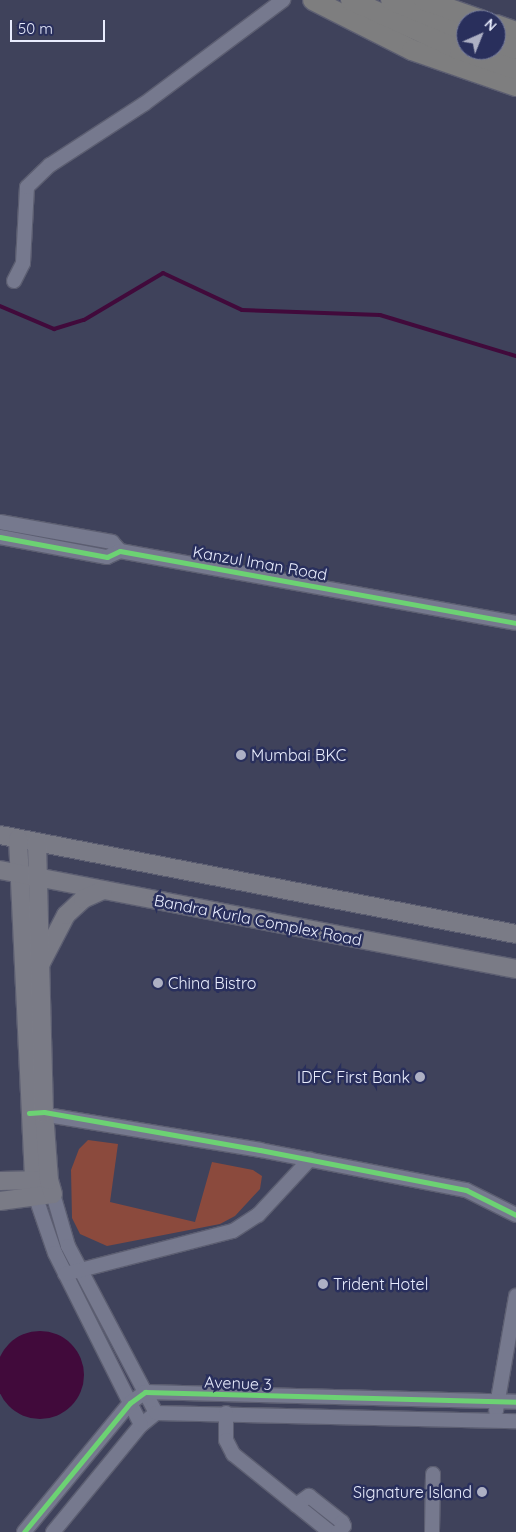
<!DOCTYPE html>
<html>
<head>
<meta charset="utf-8">
<style>
  body { margin:0 }
  #map { position:relative; width:516px; height:1532px; overflow:hidden; background:#3f425b; font-family:Quicksand,sans-serif }
  div>[style] { position:absolute }
  .green>* { inset:0; background:#8b4a3d }
  .water>* { inset:0; background:#410a3b }
  .round { border-radius:50% }
  .stream>* { height:4px; margin:-2px; padding:0 2px; transform-origin:2px; border-radius:2px; background:#410a3b }
  .roads { filter:drop-shadow(1px 0 #5c5e71) drop-shadow(-1px 0 #5c5e71) drop-shadow(0 1px #5c5e71) drop-shadow(0 -1px #5c5e71) }
  .minor>* { height:14px; margin:-7px; padding:0 7px; transform-origin:7px; border-radius:7px; background:#76798e }
  .major>* { height:18px; margin:-9px; padding:0 9px; transform-origin:9px; border-radius:9px; background:#7a7b86 }
  .highway>* { height:20px; margin:-10px; padding:0 10px; transform-origin:10px; border-radius:10px; background:#7e7e7f }
  .cycleway>* { height:5px; margin:-2.5px; padding:0 2.5px; transform-origin:2.5px; border-radius:2.5px; background:#6cd273 }
  .dots>* { width:14px; height:14px; translate:-50% -50%; box-sizing:border-box; border:2px solid #292f5c; border-radius:50% }
  span { translate:-50% -50%; white-space:nowrap; text-align:center; line-height:1.15; -webkit-text-stroke:5px #292f5c; paint-order:stroke }
  .street-label { font-size:16px; color:#e8ecfd }
  .poi-label { font-size:16px; color:#e8ecfd }
  .left { translate:0 -50%; text-align:left }
  .right { translate:-100% -50%; text-align:right }
  .north { position:absolute; left:456px; top:10px; width:50px; height:50px; box-sizing:border-box; background:#292f5c; border:1px solid #757b9c; border-radius:50%; rotate:44deg; font-size:14px; font-weight:700; line-height:20px; text-align:center; color:#e8ecfd }
  .north::after { content:''; display:block; margin:auto; width:18px; height:22px; background:#adb0c4; clip-path:polygon(50% 0,100% 100%,50% 72%,0 100%) }
  .scale { position:absolute; left:10px; top:20px; width:95px; height:22px; box-sizing:border-box; border:2px solid #e8ecfd; border-top:0; padding-left:6px; font-size:15px; line-height:18px; white-space:nowrap; color:#e8ecfd; -webkit-text-stroke:4px #292f5c; paint-order:stroke }
</style>
</head>
<body>
<div id="map">
  <div class="green">
    <i style="clip-path:polygon(88px 1140px,118px 1144px,110px 1202px,195px 1222px,212px 1162px,253px 1170px,262px 1176px,260px 1189px,235px 1216px,220px 1224px,107px 1246px,80px 1234px,72px 1218px,71px 1170px,79px 1149px)"></i>
  </div>
  <div class="water">
    <i class="round" style="left:-4px;top:1331px;width:88px;height:88px"></i>
  </div>
  <div class="stream">
    <i style="left:0;top:306px;width:59px;rotate:23.1deg"></i>
    <i style="left:54px;top:329px;width:31px;rotate:-17deg"></i>
    <i style="left:84px;top:320px;width:92px;rotate:-30.7deg"></i>
    <i style="left:163px;top:273px;width:87px;rotate:25.1deg"></i>
    <i style="left:242px;top:310px;width:138px;rotate:2.1deg"></i>
    <i style="left:380px;top:315px;width:142px;rotate:16.8deg"></i>
  </div>
  <div class="roads">
    <div class="minor">
      <i style="left:14px;top:281px;width:20px;rotate:-63deg"></i>
      <i style="left:23px;top:263px;width:76px;rotate:-87deg"></i>
      <i style="left:27px;top:187px;width:32px;rotate:-44deg"></i>
      <i style="left:50px;top:165px;width:112px;rotate:-33deg"></i>
      <i style="left:144px;top:104px;width:174px;rotate:-36.8deg"></i>
      <i style="left:0;top:522px;width:114px;rotate:10.1deg"></i>
      <i style="left:112px;top:542px;width:12px;rotate:48deg"></i>
      <i style="left:0;top:537px;width:109px;rotate:10.6deg"></i>
      <i style="left:107px;top:557px;width:14px;rotate:-25deg"></i>
      <i style="left:120px;top:551px;width:402px;rotate:10.3deg"></i>
      <i style="left:35px;top:1113px;width:228px;rotate:9.3deg"></i>
      <i style="left:260px;top:1150px;width:210px;rotate:11deg"></i>
      <i style="left:466px;top:1190px;width:56px;rotate:26.6deg"></i>
      <i style="left:53px;top:1194px;width:54px;rotate:73.9deg"></i>
      <i style="left:68px;top:1246px;width:189px;rotate:62.2deg"></i>
      <i style="left:156px;top:1413px;width:19px;rotate:141deg"></i>
      <i style="left:141px;top:1425px;width:139px;rotate:129.4deg"></i>
      <i style="left:35px;top:1195px;width:61px;rotate:71deg"></i>
      <i style="left:55px;top:1253px;width:192px;rotate:63.4deg"></i>
      <i style="left:65px;top:1274px;width:173px;rotate:-14.4deg"></i>
      <i style="left:233px;top:1231px;width:30px;rotate:-33deg"></i>
      <i style="left:258px;top:1215px;width:76px;rotate:-47.1deg"></i>
      <i style="left:496px;top:1411px;width:117px;rotate:-80.1deg"></i>
      <i style="left:156px;top:1413px;width:360px;rotate:1.3deg"></i>
      <i style="left:226px;top:1413px;width:27px;rotate:90deg"></i>
      <i style="left:226px;top:1440px;width:16px;rotate:63deg"></i>
      <i style="left:233px;top:1454px;width:124px;rotate:38.8deg"></i>
      <i style="left:296px;top:1505px;width:16px;rotate:-35deg"></i>
      <i style="left:309px;top:1496px;width:42px;rotate:38.2deg"></i>
      <i style="left:342px;top:1522px;width:4px;rotate:63deg"></i>
      <i style="left:344px;top:1526px;width:8px;rotate:135deg"></i>
      <i style="left:24px;top:1532px;width:167px;rotate:-50.6deg"></i>
      <i style="left:130px;top:1403px;width:19px;rotate:-36deg"></i>
      <i style="left:145px;top:1392px;width:371px;rotate:1.5deg"></i>
      <i style="left:432px;top:1532px;width:58px;rotate:-89deg"></i>
    </div>
    <div class="major">
      <i style="left:0;top:835px;width:525px;rotate:10.86deg"></i>
      <i style="left:18px;top:839px;width:356px;rotate:87.3deg"></i>
      <i style="left:0;top:870px;width:525px;rotate:10.86deg"></i>
      <i style="left:41px;top:963px;width:54px;rotate:-62.5deg"></i>
      <i style="left:66px;top:915px;width:23px;rotate:-43deg"></i>
      <i style="left:83px;top:899px;width:22px;rotate:-24deg"></i>
      <i style="left:0;top:1181px;width:43px;rotate:-1.3deg"></i>
      <i style="left:0;top:1201px;width:53px;rotate:-7.5deg"></i>
      <i style="left:53px;top:1194px;width:15px;rotate:-106deg"></i>
      <i style="left:49px;top:1180px;width:68px;rotate:-94.2deg"></i>
      <i style="left:44px;top:1112px;width:270px;rotate:-91.5deg"></i>
    </div>
    <div class="highway">
      <i style="left:313px;top:0;width:111px;rotate:26.8deg"></i>
      <i style="left:412px;top:50px;width:110px;rotate:19.1deg"></i>
      <i style="left:351px;top:0;width:120px;rotate:24.6deg"></i>
      <i style="left:460px;top:50px;width:59px;rotate:18.7deg"></i>
      <i style="left:391px;top:0;width:81px;rotate:22.5deg"></i>
      <i style="left:424px;top:0;width:60px;rotate:19.3deg"></i>
      <i style="left:496px;top:25px;width:21px;rotate:19deg"></i>
      <i style="left:496px;top:42px;width:21px;rotate:19deg"></i>
    </div>
  </div>
  <div class="cycleway">
    <i style="left:0;top:537px;width:109px;rotate:10.6deg"></i>
    <i style="left:107px;top:557px;width:14px;rotate:-25deg"></i>
    <i style="left:120px;top:551px;width:402px;rotate:10.3deg"></i>
    <i style="left:29px;top:1113px;width:15px;rotate:-4deg"></i>
    <i style="left:44px;top:1112px;width:219px;rotate:10deg"></i>
    <i style="left:260px;top:1150px;width:210px;rotate:11deg"></i>
    <i style="left:466px;top:1190px;width:56px;rotate:26.6deg"></i>
    <i style="left:24px;top:1532px;width:167px;rotate:-50.6deg"></i>
    <i style="left:130px;top:1403px;width:19px;rotate:-36deg"></i>
    <i style="left:145px;top:1392px;width:371px;rotate:1.5deg"></i>
  </div>
  <div class="dots">
    <i style="left:241px;top:755px;background:#adb0c4"></i>
    <i style="left:158px;top:983px;background:#adb0c4"></i>
    <i style="left:420px;top:1077px;background:#adb0c4"></i>
    <i style="left:323px;top:1284px;background:#adb0c4"></i>
    <i style="left:482px;top:1492px;background:#adb0c4"></i>
  </div>
  <div class="street-label">
    <span style="left:260px;top:563px;rotate:10deg">Kanzul Iman Road</span>
    <span style="left:258px;top:920px;rotate:11deg">Bandra Kurla Complex Road</span>
    <span style="left:238px;top:1383px;rotate:2deg">Avenue 3</span>
  </div>
  <div class="poi-label">
    <span class="left" style="left:251px;top:755px">Mumbai BKC</span>
    <span class="left" style="left:168px;top:983px">China Bistro</span>
    <span class="right" style="left:410px;top:1077px">IDFC First Bank</span>
    <span class="left" style="left:333px;top:1284px">Trident Hotel</span>
    <span class="right" style="left:472px;top:1492px">Signature Island</span>
  </div>
  <div class="north">N</div>
  <div class="scale">50 m</div>
</div>
</body>
</html>
